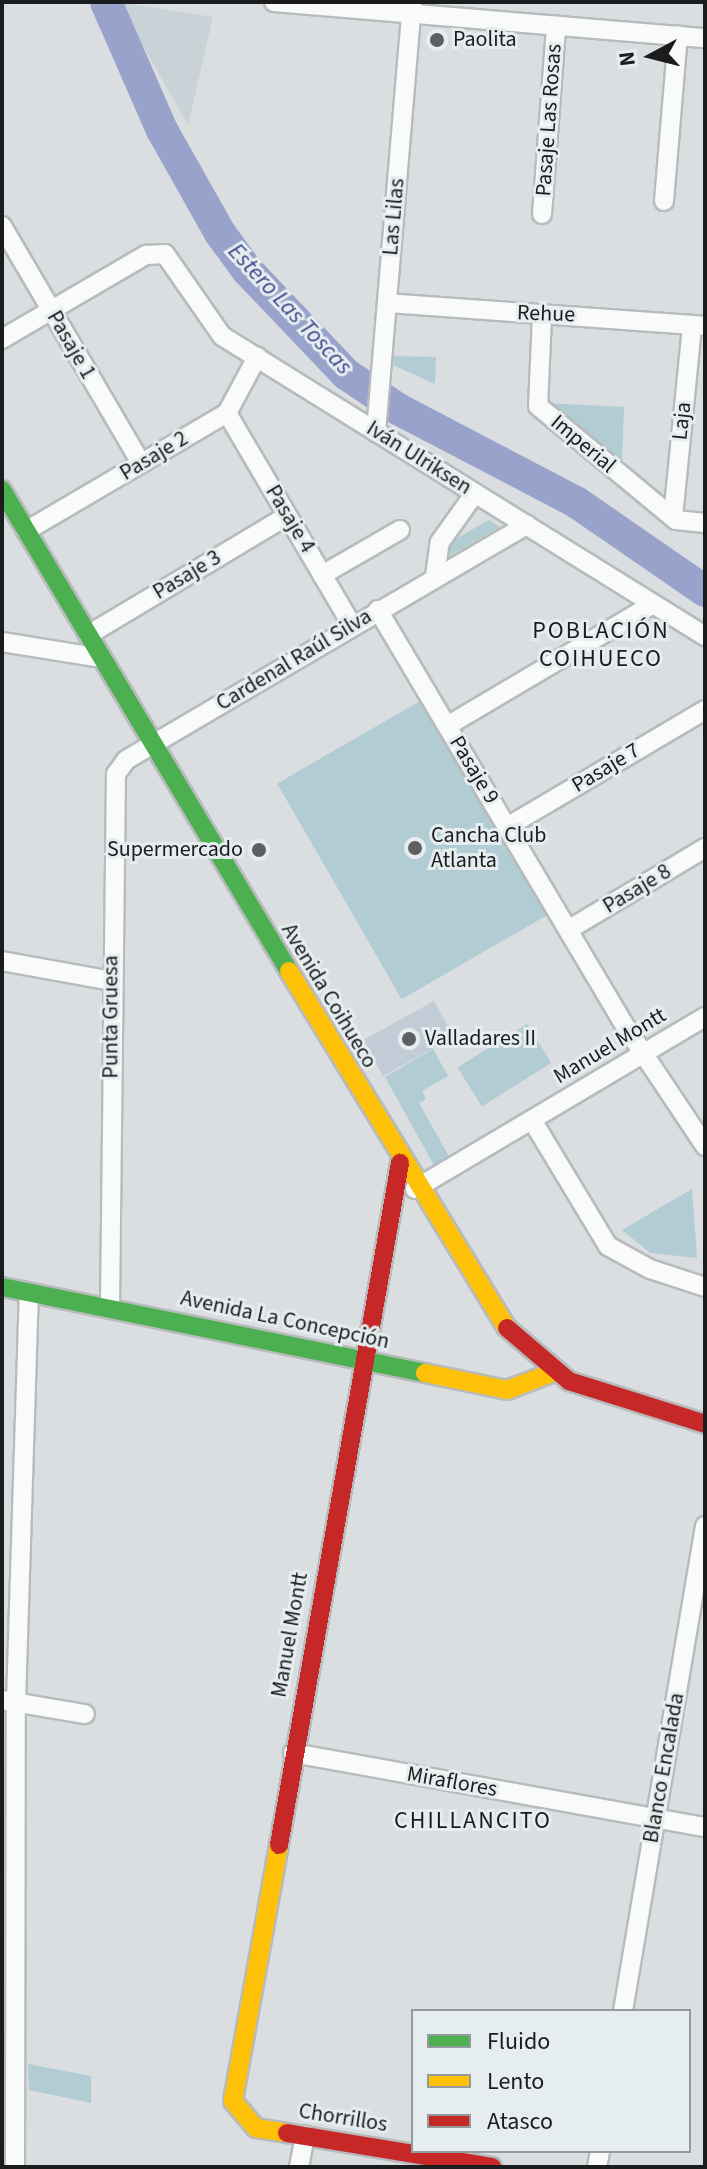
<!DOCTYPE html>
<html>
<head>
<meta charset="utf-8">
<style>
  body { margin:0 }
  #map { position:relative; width:707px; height:2169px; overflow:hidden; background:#dadee0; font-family:"Source Sans 3",sans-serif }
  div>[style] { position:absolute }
  .built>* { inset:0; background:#c9d2d6 }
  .green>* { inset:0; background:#b2ccd4; transform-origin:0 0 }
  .river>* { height:32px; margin:-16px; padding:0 16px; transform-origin:16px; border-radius:16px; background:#99a2ca }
  .building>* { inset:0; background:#c1ccd6; transform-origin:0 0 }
  .roads { filter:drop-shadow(2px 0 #b8bbbc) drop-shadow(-2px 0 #b8bbbc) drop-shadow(0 2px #b8bbbc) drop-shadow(0 -2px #b8bbbc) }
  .street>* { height:18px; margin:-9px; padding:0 9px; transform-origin:9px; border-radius:9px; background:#f9fafa }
  .fast>* { height:18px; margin:-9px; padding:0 9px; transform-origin:9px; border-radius:9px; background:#4caf50 }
  .slow>* { height:18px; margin:-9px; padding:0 9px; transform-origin:9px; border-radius:9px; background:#ffc107 }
  .jam>* { height:18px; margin:-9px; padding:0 9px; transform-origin:9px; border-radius:9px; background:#c62828 }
  .dots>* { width:22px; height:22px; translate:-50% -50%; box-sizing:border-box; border:4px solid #e6edef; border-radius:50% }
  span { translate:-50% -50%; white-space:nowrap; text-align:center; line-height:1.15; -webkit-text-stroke:6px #e6edef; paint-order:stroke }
  .poi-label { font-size:22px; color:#1a1c1d }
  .left { translate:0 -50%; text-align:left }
  .right { translate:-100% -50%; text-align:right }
  .street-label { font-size:22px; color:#1a1c1d }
  .water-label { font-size:24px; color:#3e488d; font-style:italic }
  .neighbourhood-label { font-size:24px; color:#1a1c1d; letter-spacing:2px }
  .frame { position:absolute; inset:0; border:4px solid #1a1c1d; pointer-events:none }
  .legend { position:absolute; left:411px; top:2009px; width:280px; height:144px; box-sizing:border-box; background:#e6edef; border:2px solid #94999b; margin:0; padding:10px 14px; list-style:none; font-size:24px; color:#1a1c1d }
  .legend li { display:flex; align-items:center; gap:16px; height:40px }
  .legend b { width:40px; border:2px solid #94999b }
  .north { position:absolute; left:611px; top:16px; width:80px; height:80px; -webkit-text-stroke:6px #e6edef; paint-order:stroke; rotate:263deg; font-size:22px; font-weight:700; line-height:32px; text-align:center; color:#1a1c1d }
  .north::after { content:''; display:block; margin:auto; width:28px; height:36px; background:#1a1c1d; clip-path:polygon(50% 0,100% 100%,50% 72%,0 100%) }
</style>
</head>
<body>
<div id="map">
  <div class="built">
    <i style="clip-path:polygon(118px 2px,213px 17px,188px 125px)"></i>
  </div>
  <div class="green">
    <i style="clip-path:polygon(394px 356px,436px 357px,435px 384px,393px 365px)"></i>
    <i style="clip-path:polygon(545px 403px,624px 407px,622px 463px)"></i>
    <i style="clip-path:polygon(489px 520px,500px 527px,446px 558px,443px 546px)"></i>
    <i style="left:427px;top:697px;width:249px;height:173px;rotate:60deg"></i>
    <i style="left:527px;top:1024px;width:46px;height:82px;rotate:58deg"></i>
    <i style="clip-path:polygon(433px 1049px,448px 1076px,422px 1091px,426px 1099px,419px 1103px,450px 1158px,435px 1167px,385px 1077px)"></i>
    <i style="clip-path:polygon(692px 1189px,697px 1258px,650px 1253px,622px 1230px)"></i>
    <i style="clip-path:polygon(28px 2064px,91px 2076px,91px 2103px,29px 2090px)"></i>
  </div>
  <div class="river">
    <i style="left:106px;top:2px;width:140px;rotate:66.4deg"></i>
    <i style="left:162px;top:130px;width:118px;rotate:60.6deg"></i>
    <i style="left:220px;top:233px;width:46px;rotate:53.9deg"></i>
    <i style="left:247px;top:270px;width:144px;rotate:46.4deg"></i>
    <i style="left:346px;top:374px;width:63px;rotate:33.9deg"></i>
    <i style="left:398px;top:409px;width:201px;rotate:27.6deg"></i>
    <i style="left:576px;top:502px;width:157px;rotate:34.6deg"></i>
  </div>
  <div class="building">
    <i style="left:434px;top:1001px;width:41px;height:81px;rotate:61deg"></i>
  </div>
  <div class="roads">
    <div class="street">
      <i style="left:274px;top:2px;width:433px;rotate:4.8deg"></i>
      <i style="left:664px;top:201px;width:166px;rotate:-85.2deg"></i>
      <i style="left:542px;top:214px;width:189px;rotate:-85.7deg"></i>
      <i style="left:2px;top:226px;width:275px;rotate:59.6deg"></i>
      <i style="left:387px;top:303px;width:319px;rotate:4.1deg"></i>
      <i style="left:542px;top:316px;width:90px;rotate:92.5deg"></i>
      <i style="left:538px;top:406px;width:179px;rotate:39.6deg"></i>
      <i style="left:676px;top:520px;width:29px;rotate:6deg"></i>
      <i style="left:2px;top:339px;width:167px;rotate:-30.3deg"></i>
      <i style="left:146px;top:255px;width:19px;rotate:-3deg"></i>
      <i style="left:165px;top:254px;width:100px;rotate:55.2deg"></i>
      <i style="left:222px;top:336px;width:569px;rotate:31.85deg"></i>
      <i style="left:227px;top:413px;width:246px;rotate:59.5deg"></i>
      <i style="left:376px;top:432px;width:430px;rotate:-85.2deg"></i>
      <i style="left:673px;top:517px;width:193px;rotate:-84.3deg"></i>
      <i style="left:26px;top:531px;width:233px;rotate:-30.4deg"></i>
      <i style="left:227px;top:413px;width:64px;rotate:-61.8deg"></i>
      <i style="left:322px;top:575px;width:90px;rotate:-30deg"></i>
      <i style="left:435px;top:576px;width:34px;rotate:-82deg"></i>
      <i style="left:440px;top:542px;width:60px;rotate:-54.5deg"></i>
      <i style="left:378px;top:610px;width:487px;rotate:59.3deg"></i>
      <i style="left:627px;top:1029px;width:141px;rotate:56.3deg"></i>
      <i style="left:88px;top:635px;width:232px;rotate:-30.9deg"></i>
      <i style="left:2px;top:642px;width:100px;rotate:9.2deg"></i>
      <i style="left:447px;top:726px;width:238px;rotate:-30.6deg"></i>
      <i style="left:507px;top:827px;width:230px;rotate:-30.6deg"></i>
      <i style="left:568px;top:930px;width:160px;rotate:-30.9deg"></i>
      <i style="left:2px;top:961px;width:112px;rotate:10.3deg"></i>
      <i style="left:532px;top:1120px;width:147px;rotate:58.9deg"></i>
      <i style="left:608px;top:1246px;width:48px;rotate:28.7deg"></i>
      <i style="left:650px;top:1269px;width:58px;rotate:18.1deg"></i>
      <i style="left:415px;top:1189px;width:337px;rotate:-30.7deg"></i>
      <i style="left:110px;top:1308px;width:534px;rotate:-89.36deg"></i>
      <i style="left:116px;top:774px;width:17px;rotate:-54deg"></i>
      <i style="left:126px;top:760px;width:465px;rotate:-30.4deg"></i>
      <i style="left:2px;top:1700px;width:84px;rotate:9.6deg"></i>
      <i style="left:293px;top:1753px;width:419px;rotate:10.2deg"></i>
      <i style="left:623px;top:2011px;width:492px;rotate:-80.4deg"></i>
      <i style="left:15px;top:2167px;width:465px;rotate:-89.9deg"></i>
      <i style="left:16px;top:1702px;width:409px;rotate:-88.2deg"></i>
      <i style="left:299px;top:2167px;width:32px;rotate:-79deg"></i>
      <i style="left:597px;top:2167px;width:16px;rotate:-79deg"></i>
    </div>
    <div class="fast">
      <i style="left:2px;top:490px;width:560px;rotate:59.18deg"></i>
      <i style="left:2px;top:1287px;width:432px;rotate:11.5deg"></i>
    </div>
    <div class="slow">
      <i style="left:289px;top:971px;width:418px;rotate:58.6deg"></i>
      <i style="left:425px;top:1373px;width:84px;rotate:11.7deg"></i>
      <i style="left:507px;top:1390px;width:50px;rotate:-21deg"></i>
      <i style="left:279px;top:1845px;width:260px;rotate:100.2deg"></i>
      <i style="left:233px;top:2101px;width:35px;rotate:50deg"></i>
      <i style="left:256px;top:2128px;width:31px;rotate:9deg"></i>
    </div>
    <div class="jam">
      <i style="left:507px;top:1328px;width:82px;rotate:40.5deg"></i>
      <i style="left:569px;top:1381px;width:143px;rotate:17.5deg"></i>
      <i style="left:279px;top:1845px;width:693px;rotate:-79.94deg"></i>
      <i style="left:287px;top:2133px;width:208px;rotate:9.4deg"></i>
    </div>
  </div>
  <div class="dots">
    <i style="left:437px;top:40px;background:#5d6061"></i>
    <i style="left:415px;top:848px;background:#5d6061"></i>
    <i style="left:259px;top:850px;background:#5d6061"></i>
    <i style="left:409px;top:1039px;background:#5d6061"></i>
  </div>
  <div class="poi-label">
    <span class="left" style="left:453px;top:40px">Paolita</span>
    <span class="left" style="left:431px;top:848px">Cancha Club<br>Atlanta</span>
    <span class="right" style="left:243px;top:850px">Supermercado</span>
    <span class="left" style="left:425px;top:1039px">Valladares II</span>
  </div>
  <div class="street-label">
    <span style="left:549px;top:120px;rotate:-86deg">Pasaje Las Rosas</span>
    <span style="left:394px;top:217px;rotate:-85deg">Las Lilas</span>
    <span style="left:546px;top:314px;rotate:2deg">Rehue</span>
    <span style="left:71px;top:345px;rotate:60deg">Pasaje 1</span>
    <span style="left:682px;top:421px;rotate:-84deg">Laja</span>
    <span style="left:583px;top:444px;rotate:40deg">Imperial</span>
    <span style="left:154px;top:456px;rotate:-31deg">Pasaje 2</span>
    <span style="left:419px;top:458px;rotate:32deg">Iván Ulriksen</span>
    <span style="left:290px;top:519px;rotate:59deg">Pasaje 4</span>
    <span style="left:187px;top:575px;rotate:-31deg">Pasaje 3</span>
    <span style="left:294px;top:660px;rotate:-31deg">Cardenal Raúl Silva</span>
    <span style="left:606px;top:768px;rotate:-31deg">Pasaje 7</span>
    <span style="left:474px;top:770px;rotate:59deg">Pasaje 9</span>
    <span style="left:637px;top:889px;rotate:-31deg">Pasaje 8</span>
    <span style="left:329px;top:996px;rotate:59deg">Avenida Coihueco</span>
    <span style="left:111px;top:1017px;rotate:-90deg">Punta Gruesa</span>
    <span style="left:610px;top:1046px;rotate:-31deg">Manuel Montt</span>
    <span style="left:285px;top:1320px;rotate:12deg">Avenida La Concepción</span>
    <span style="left:290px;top:1635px;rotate:-80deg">Manuel Montt</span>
    <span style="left:664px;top:1768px;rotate:-80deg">Blanco Encalada</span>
    <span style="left:452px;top:1782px;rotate:10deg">Miraflores</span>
    <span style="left:343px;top:2118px;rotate:9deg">Chorrillos</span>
  </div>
  <div class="water-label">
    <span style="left:290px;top:309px;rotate:47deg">Estero Las Toscas</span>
  </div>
  <div class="neighbourhood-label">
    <span style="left:601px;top:645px">POBLACIÓN<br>COIHUECO</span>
    <span style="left:473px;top:1821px">CHILLANCITO</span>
  </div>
  <div class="frame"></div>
  <ul class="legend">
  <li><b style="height:10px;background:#4caf50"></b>Fluido</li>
  <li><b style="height:10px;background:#ffc107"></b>Lento</li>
  <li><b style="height:10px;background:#c62828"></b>Atasco</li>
  </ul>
  <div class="north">N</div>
</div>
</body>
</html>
